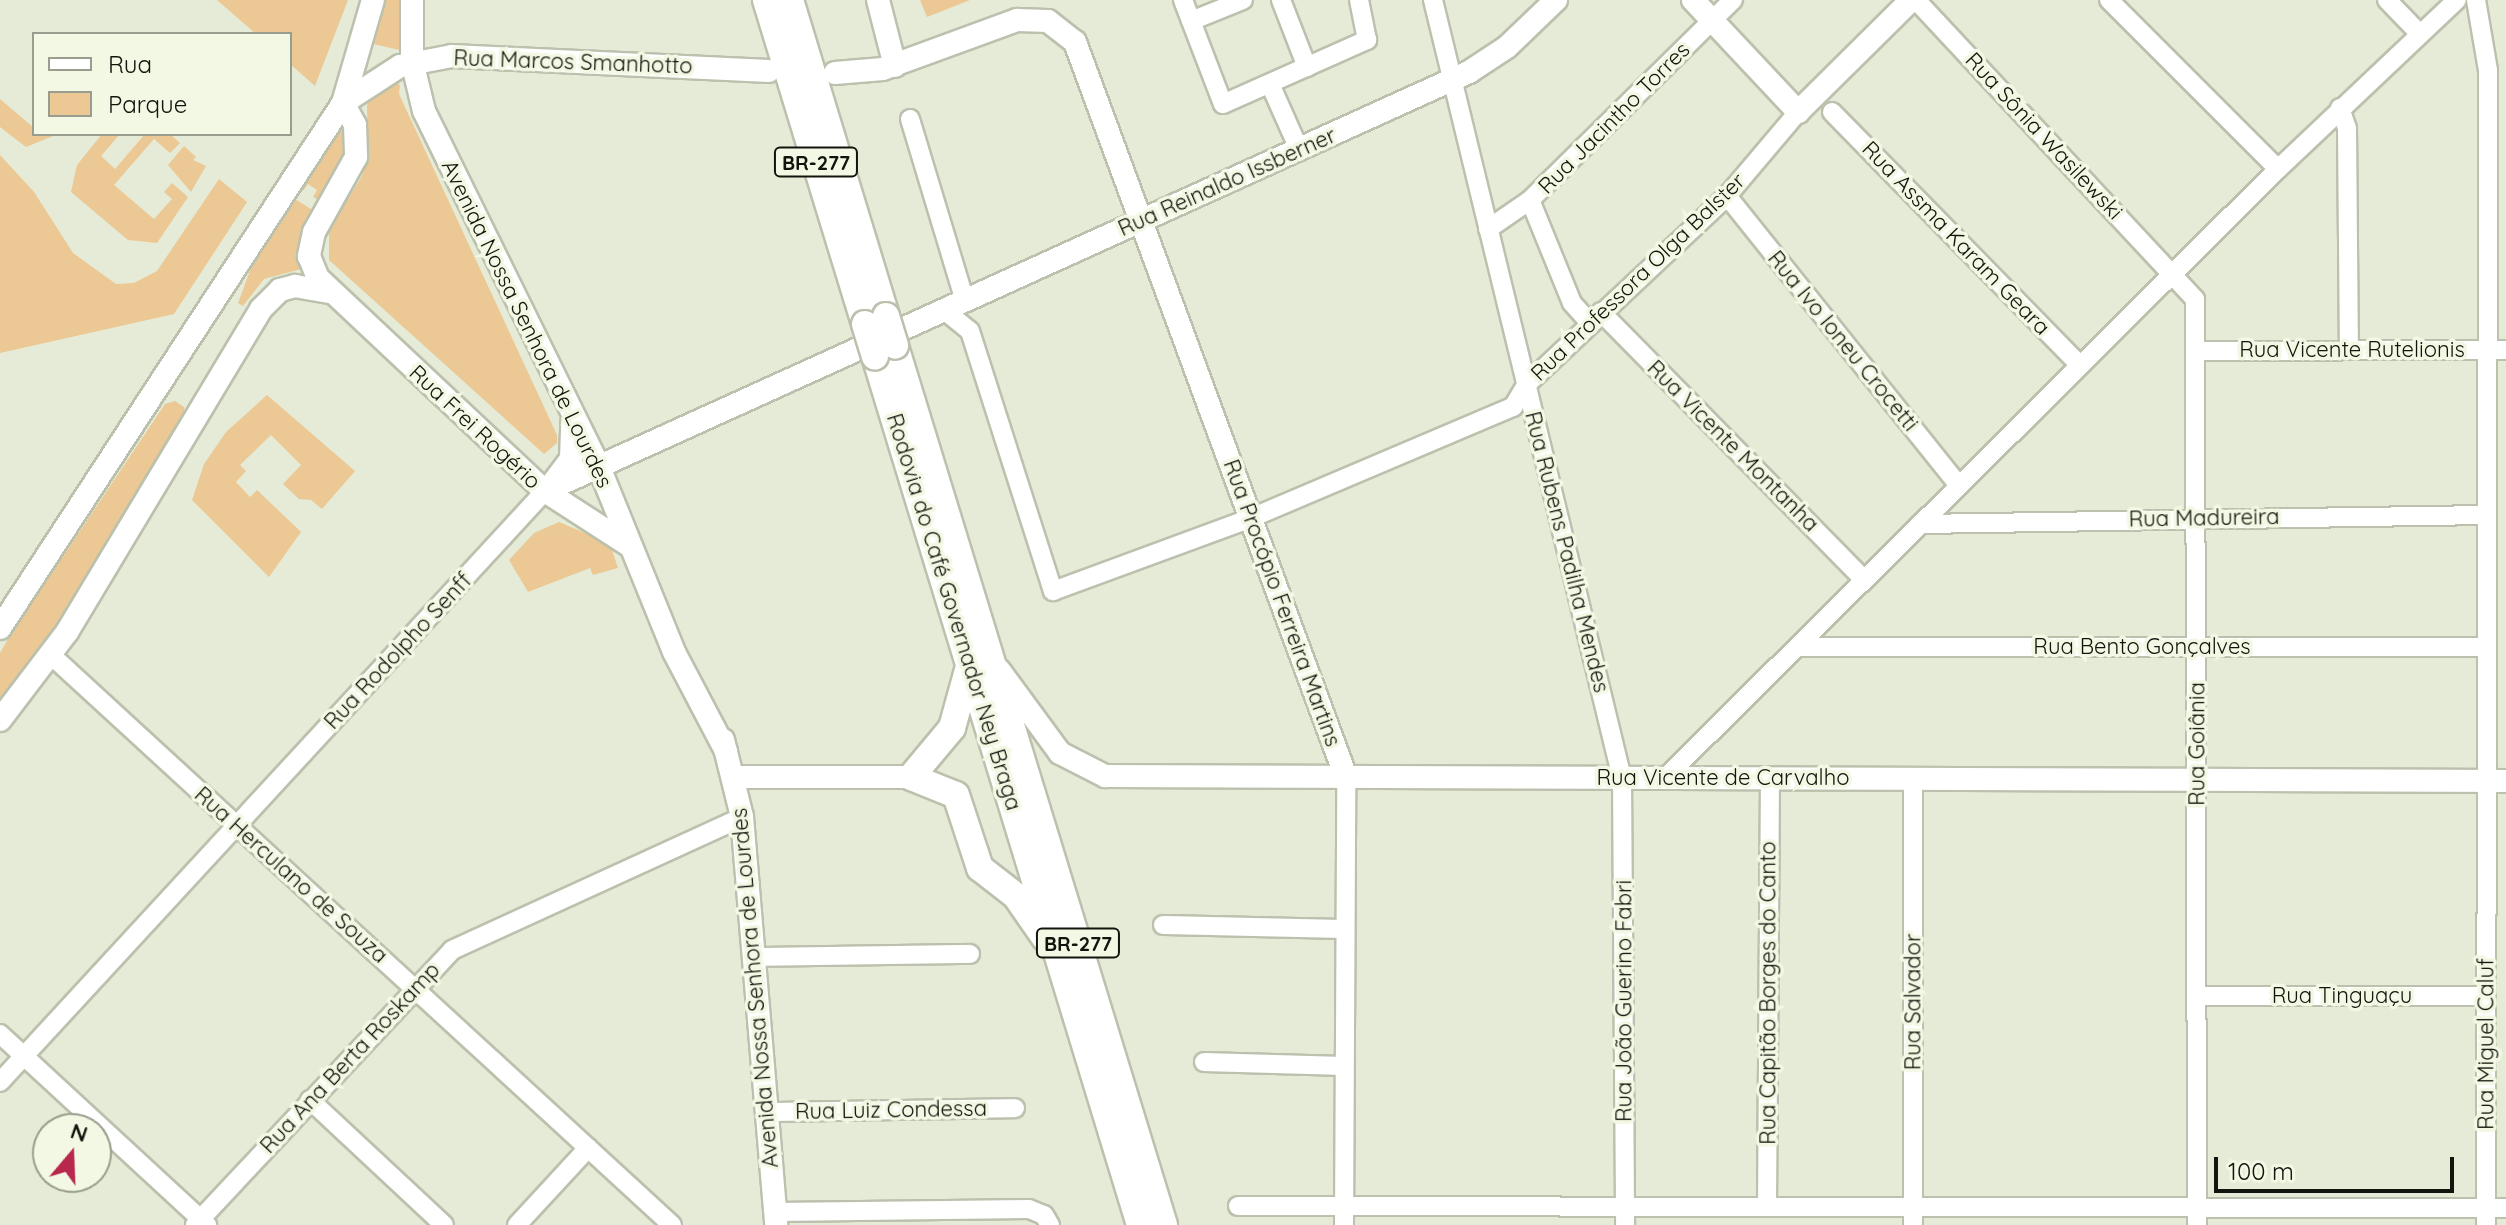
<!DOCTYPE html>
<html>
<head>
<meta charset="utf-8">
<style>
  body { margin:0 }
  #map { position:relative; width:2506px; height:1225px; overflow:hidden; background:#e5ebd6; font-family:Quicksand,sans-serif }
  div>[style] { position:absolute }
  .green>* { inset:0; background:#ebc894 }
  .roads { filter:drop-shadow(2px 0 #bbc1ad) drop-shadow(-2px 0 #bbc1ad) drop-shadow(0 2px #bbc1ad) drop-shadow(0 -2px #bbc1ad) }
  .minor>* { height:18px; margin:-9px; padding:0 9px; transform-origin:9px; border-radius:9px; background:#fff }
  .major>* { height:22px; margin:-11px; padding:0 11px; transform-origin:11px; border-radius:11px; background:#fff }
  .highway>* { height:26px; margin:-13px; padding:0 13px; transform-origin:13px; border-radius:13px; background:#fff }
  .bridges { filter:drop-shadow(2px 0 #bbc1ad) drop-shadow(-2px 0 #bbc1ad) drop-shadow(0 2px #bbc1ad) drop-shadow(0 -2px #bbc1ad) }
  .highway-bridge>* { height:26px; margin:-13px; padding:0 13px; transform-origin:13px; border-radius:13px; background:#fff }
  span { translate:-50% -50%; white-space:nowrap; text-align:center; line-height:1.15; -webkit-text-stroke:7px #f2f8e3; paint-order:stroke }
  .shield-label span { padding:2px 6px; background:#f2f8e3; border:2px solid; border-radius:6px; -webkit-text-stroke-width:0 }
  .shield-label { font-size:20px; color:#12140d; font-weight:700 }
  .street-label { font-size:22px; color:#12140d }
  .legend { position:absolute; left:32px; top:32px; width:260px; height:104px; box-sizing:border-box; background:#f2f8e3; border:2px solid #989d8d; margin:0; padding:10px 14px; list-style:none; font-size:24px; color:#12140d }
  .legend li { display:flex; align-items:center; gap:16px; height:40px }
  .legend b { width:40px; border:2px solid #989d8d }
  .north { position:absolute; left:32px; top:1113px; width:80px; height:80px; box-sizing:border-box; background:#f2f8e3; border:2px solid #989d8d; border-radius:50%; rotate:19deg; font-size:22px; font-weight:700; line-height:32px; text-align:center; color:#12140d }
  .north::after { content:''; display:block; margin:auto; width:28px; height:36px; background:#b8274c; clip-path:polygon(50% 0,100% 100%,50% 72%,0 100%) }
  .scale { position:absolute; left:2214px; top:1157px; width:240px; height:36px; box-sizing:border-box; border:4px solid #12140d; border-top:0; padding-left:10px; font-size:24px; line-height:28px; white-space:nowrap; color:#12140d; -webkit-text-stroke:6px #f2f8e3; paint-order:stroke }
</style>
</head>
<body>
<div id="map">
  <div class="green">
    <i style="clip-path:polygon(217px 0,348px 0,315px 86px,290px 64px,290px 34px,256px 34px)"></i>
    <i style="clip-path:polygon(383px 0,407px 0,404px 51px,369px 43px)"></i>
    <i style="clip-path:polygon(920px 0,970px 0,927px 17px)"></i>
    <i style="clip-path:polygon(394px 81px,400px 85px,399px 94px,557px 435px,557px 443px,544px 454px,329px 260px,329px 230px,362px 176px,368px 155px,367px 105px,375px 90px)"></i>
    <i style="clip-path:polygon(0 99px,34px 128px,34px 134px,58px 134px,26px 147px,0 127px)"></i>
    <i style="clip-path:polygon(344px 120px,348px 152px,320px 201px,313px 197px,317px 190px,308px 184px,303px 191px,296px 187px)"></i>
    <i style="clip-path:polygon(102px 134px,120px 134px,101px 156px,115px 169px,145px 134px,170px 134px,180px 143px,170px 153px,154px 139px,114px 185px,154px 219px,172px 199px,164px 192px,172px 183px,188px 197px,157px 243px,128px 240px,71px 192px,77px 165px)"></i>
    <i style="clip-path:polygon(184px 146px,196px 157px,193px 160px,206px 166px,191px 192px,168px 165px)"></i>
    <i style="clip-path:polygon(0 155px,34px 192px,73px 253px,116px 284px,134px 283px,157px 271px,219px 179px,247px 202px,174px 314px,0 353px)"></i>
    <i style="clip-path:polygon(295px 199px,314px 211px,305px 268px,264px 279px,243px 306px,238px 303px,251px 268px)"></i>
    <i style="clip-path:polygon(267px 395px,355px 471px,322px 509px,311px 500px,299px 499px,283px 484px,301px 465px,271px 435px,240px 465px,246px 471px,236px 482px,250px 497px,257px 490px,301px 532px,269px 577px,192px 500px,204px 464px,226px 432px)"></i>
    <i style="clip-path:polygon(175px 401px,184px 407px,184px 417px,67px 621px,0 705px,0 653px,8px 639px,165px 404px)"></i>
    <i style="clip-path:polygon(559px 522px,599px 539px,612px 550px,618px 568px,593px 575px,590px 568px,528px 592px,509px 560px,534px 533px)"></i>
  </div>
  <div class="roads">
    <div class="minor">
      <i style="left:1183px;top:0;width:111px;rotate:69deg"></i>
      <i style="left:1223px;top:104px;width:158px;rotate:-24deg"></i>
      <i style="left:1367px;top:40px;width:41px;rotate:-101.3deg"></i>
      <i style="left:1281px;top:0;width:72px;rotate:68.8deg"></i>
      <i style="left:1433px;top:0;width:801px;rotate:76.35deg"></i>
      <i style="left:1622px;top:778px;width:447px;rotate:89.6deg"></i>
      <i style="left:1916px;top:0;width:409px;rotate:47deg"></i>
      <i style="left:2195px;top:299px;width:926px;rotate:89.88deg"></i>
      <i style="left:2109px;top:0;width:239px;rotate:45deg"></i>
      <i style="left:2387px;top:0;width:47px;rotate:45.9deg"></i>
      <i style="left:2476px;top:0;width:71px;rotate:80.3deg"></i>
      <i style="left:2488px;top:70px;width:1155px;rotate:90.1deg"></i>
      <i style="left:1191px;top:21px;width:56px;rotate:-22deg"></i>
      <i style="left:1270px;top:84px;width:71px;rotate:66deg"></i>
      <i style="left:2340px;top:108px;width:21px;rotate:71deg"></i>
      <i style="left:2347px;top:128px;width:221px;rotate:89.5deg"></i>
      <i style="left:1832px;top:112px;width:354px;rotate:45.6deg"></i>
      <i style="left:910px;top:119px;width:190px;rotate:73.2deg"></i>
      <i style="left:1727px;top:196px;width:371px;rotate:51.3deg"></i>
      <i style="left:1530px;top:200px;width:111px;rotate:67.8deg"></i>
      <i style="left:1572px;top:303px;width:27px;rotate:48deg"></i>
      <i style="left:1488px;top:229px;width:51px;rotate:-34.6deg"></i>
      <i style="left:1530px;top:200px;width:285px;rotate:-44.6deg"></i>
      <i style="left:944px;top:310px;width:33px;rotate:39deg"></i>
      <i style="left:970px;top:331px;width:273px;rotate:72.3deg"></i>
      <i style="left:1053px;top:591px;width:211px;rotate:-20.2deg"></i>
      <i style="left:1251px;top:518px;width:285px;rotate:-23deg"></i>
      <i style="left:1513px;top:407px;width:26px;rotate:-59deg"></i>
      <i style="left:1526px;top:385px;width:276px;rotate:-43.2deg"></i>
      <i style="left:1727px;top:196px;width:110px;rotate:-49.8deg"></i>
      <i style="left:1601px;top:312px;width:375px;rotate:45.5deg"></i>
      <i style="left:2198px;top:351px;width:308px;rotate:-0.2deg"></i>
      <i style="left:1920px;top:524px;width:567px;rotate:-0.91deg"></i>
      <i style="left:1798px;top:647px;width:689px"></i>
      <i style="left:51px;top:655px;width:843px;rotate:42.55deg"></i>
      <i style="left:1665px;top:778px;width:864px;rotate:-44.81deg"></i>
      <i style="left:2278px;top:169px;width:246px;rotate:-43.4deg"></i>
      <i style="left:1913px;top:779px;width:446px;rotate:90deg"></i>
      <i style="left:1163px;top:925px;width:182px;rotate:1.3deg"></i>
      <i style="left:754px;top:957px;width:216px;rotate:-0.8deg"></i>
      <i style="left:2197px;top:996px;width:289px"></i>
      <i style="left:0;top:1034px;width:282px;rotate:42.7deg"></i>
      <i style="left:1204px;top:1062px;width:140px;rotate:1.6deg"></i>
      <i style="left:0;top:1082px;width:804px;rotate:-47.32deg"></i>
      <i style="left:310px;top:1100px;width:183px;rotate:43deg"></i>
      <i style="left:767px;top:1112px;width:248px;rotate:-0.9deg"></i>
      <i style="left:1238px;top:1206px;width:1268px;rotate:0.09deg"></i>
      <i style="left:1767px;top:1207px;width:428px;rotate:-89.6deg"></i>
      <i style="left:775px;top:1212px;width:254px;rotate:-0.7deg"></i>
      <i style="left:1029px;top:1209px;width:16px;rotate:22deg"></i>
      <i style="left:1044px;top:1215px;width:12px;rotate:59deg"></i>
      <i style="left:195px;top:1225px;width:376px;rotate:-46.9deg"></i>
      <i style="left:452px;top:950px;width:319px;rotate:-24.6deg"></i>
      <i style="left:517px;top:1225px;width:105px;rotate:-47.3deg"></i>
      <i style="left:1344px;top:1225px;width:448px;rotate:-89.7deg"></i>
    </div>
    <div class="major">
      <i style="left:412px;top:0;width:61px;rotate:90deg"></i>
      <i style="left:412px;top:61px;width:51px;rotate:76.5deg"></i>
      <i style="left:424px;top:111px;width:397px;rotate:63.8deg"></i>
      <i style="left:599px;top:467px;width:200px;rotate:67.9deg"></i>
      <i style="left:674px;top:652px;width:112px;rotate:62.3deg"></i>
      <i style="left:878px;top:0;width:68px;rotate:75.6deg"></i>
      <i style="left:1693px;top:0;width:154px;rotate:46.8deg"></i>
      <i style="left:1798px;top:112px;width:159px;rotate:-44.7deg"></i>
      <i style="left:835px;top:73px;width:48px;rotate:-4.8deg"></i>
      <i style="left:883px;top:69px;width:143px;rotate:-20.1deg"></i>
      <i style="left:1017px;top:20px;width:31px;rotate:2deg"></i>
      <i style="left:1048px;top:21px;width:34px;rotate:38deg"></i>
      <i style="left:1075px;top:42px;width:783px;rotate:69.76deg"></i>
      <i style="left:343px;top:103px;width:25px;rotate:61deg"></i>
      <i style="left:355px;top:125px;width:32px;rotate:88deg"></i>
      <i style="left:356px;top:157px;width:86px;rotate:119.2deg"></i>
      <i style="left:314px;top:232px;width:25px;rotate:102deg"></i>
      <i style="left:309px;top:256px;width:24px;rotate:68deg"></i>
      <i style="left:318px;top:278px;width:311px;rotate:43.2deg"></i>
      <i style="left:545px;top:491px;width:101px;rotate:32.9deg"></i>
      <i style="left:343px;top:103px;width:68px;rotate:-33deg"></i>
      <i style="left:400px;top:66px;width:53px;rotate:-10.9deg"></i>
      <i style="left:452px;top:56px;width:317px;rotate:2.7deg"></i>
      <i style="left:549px;top:488px;width:36px;rotate:-53deg"></i>
      <i style="left:571px;top:459px;width:37px;rotate:-88deg"></i>
      <i style="left:545px;top:491px;width:1015px;rotate:-24.39deg"></i>
      <i style="left:1469px;top:72px;width:45px;rotate:-33.3deg"></i>
      <i style="left:1507px;top:47px;width:68px;rotate:-43.8deg"></i>
      <i style="left:0;top:628px;width:627px;rotate:-56.84deg"></i>
      <i style="left:343px;top:103px;width:107px;rotate:-73.8deg"></i>
      <i style="left:999px;top:670px;width:103px;rotate:53.7deg"></i>
      <i style="left:1060px;top:753px;width:51px;rotate:27.1deg"></i>
      <i style="left:1105px;top:776px;width:1401px;rotate:0.2deg"></i>
      <i style="left:0;top:720px;width:111px;rotate:-52.7deg"></i>
      <i style="left:67px;top:632px;width:377px;rotate:-59deg"></i>
      <i style="left:261px;top:309px;width:27px;rotate:-45deg"></i>
      <i style="left:280px;top:290px;width:16px;rotate:-15deg"></i>
      <i style="left:295px;top:286px;width:35px;rotate:10deg"></i>
      <i style="left:723px;top:740px;width:79px;rotate:76.1deg"></i>
      <i style="left:742px;top:817px;width:409px;rotate:85.2deg"></i>
      <i style="left:733px;top:777px;width:178px"></i>
    </div>
    <div class="highway">
      <i style="left:766px;top:0;width:339px;rotate:73deg"></i>
      <i style="left:790px;top:0;width:330px;rotate:73.1deg"></i>
      <i style="left:895px;top:346px;width:919px;rotate:72.98deg"></i>
      <i style="left:875px;top:356px;width:909px;rotate:73.04deg"></i>
      <i style="left:911px;top:777px;width:48px;rotate:21.8deg"></i>
      <i style="left:956px;top:795px;width:77px;rotate:71.8deg"></i>
      <i style="left:980px;top:868px;width:46px;rotate:37.9deg"></i>
      <i style="left:1016px;top:896px;width:51px;rotate:55.4deg"></i>
      <i style="left:911px;top:777px;width:64px;rotate:-50.1deg"></i>
      <i style="left:952px;top:728px;width:60px;rotate:-74.6deg"></i>
    </div>
  </div>
  <div class="bridges">
    <div class="highway-bridge">
      <i style="left:886px;top:316px;width:31px;rotate:73deg"></i>
      <i style="left:865px;top:324px;width:34px;rotate:73deg"></i>
    </div>
  </div>
  <div class="shield-label">
    <span style="left:816px;top:162px">BR-277</span>
    <span style="left:1078px;top:943px">BR-277</span>
  </div>
  <div class="street-label">
    <span style="left:573px;top:62px;rotate:2deg">Rua Marcos Smanhotto</span>
    <span style="left:1614px;top:118px;rotate:-45deg">Rua Jacintho Torres</span>
    <span style="left:2044px;top:136px;rotate:47deg">Rua Sônia Wasilewski</span>
    <span style="left:1227px;top:182px;rotate:-24deg">Rua Reinaldo Issberner</span>
    <span style="left:1956px;top:238px;rotate:46deg">Rua Assma Karam Geara</span>
    <span style="left:1638px;top:277px;rotate:-44deg">Rua Professora Olga Balster</span>
    <span style="left:527px;top:324px;rotate:64deg">Avenida Nossa Senhora de Lourdes</span>
    <span style="left:1843px;top:341px;rotate:51deg">Rua Ivo Ioneu Crocetti</span>
    <span style="left:2352px;top:350px">Rua Vicente Rutelionis</span>
    <span style="left:475px;top:427px;rotate:43deg">Rua Frei Rogério</span>
    <span style="left:1733px;top:446px;rotate:45deg">Rua Vicente Montanha</span>
    <span style="left:2204px;top:518px;rotate:-1deg">Rua Madureira</span>
    <span style="left:1567px;top:552px;rotate:76deg">Rua Rubens Padilha Mendes</span>
    <span style="left:1282px;top:603px;rotate:70deg">Rua Procópio Ferreira Martins</span>
    <span style="left:954px;top:612px;rotate:73deg">Rodovia do Café Governador Ney Braga</span>
    <span style="left:2142px;top:647px">Rua Bento Gonçalves</span>
    <span style="left:398px;top:651px;rotate:-47deg">Rua Rodolpho Senff</span>
    <span style="left:2197px;top:744px;rotate:-90deg">Rua Goiânia</span>
    <span style="left:1723px;top:778px">Rua Vicente de Carvalho</span>
    <span style="left:291px;top:875px;rotate:42deg">Rua Herculano de Souza</span>
    <span style="left:755px;top:988px;rotate:-95deg">Avenida Nossa Senhora de Lourdes</span>
    <span style="left:1768px;top:993px;rotate:-90deg">Rua Capitão Borges do Canto</span>
    <span style="left:2342px;top:996px">Rua Tinguaçu</span>
    <span style="left:1624px;top:1001px;rotate:-90deg">Rua João Guerino Fabri</span>
    <span style="left:1913px;top:1002px;rotate:-90deg">Rua Salvador</span>
    <span style="left:2486px;top:1044px;rotate:-90deg">Rua Miguel Caluf</span>
    <span style="left:350px;top:1058px;rotate:-47deg">Rua Ana Berta Roskamp</span>
    <span style="left:891px;top:1110px;rotate:-1deg">Rua Luiz Condessa</span>
  </div>
  <ul class="legend">
  <li><b style="height:10px;background:#fff"></b>Rua</li>
  <li><b style="height:22px;background:#ebc894"></b>Parque</li>
  </ul>
  <div class="north">N</div>
  <div class="scale">100 m</div>
</div>
</body>
</html>
